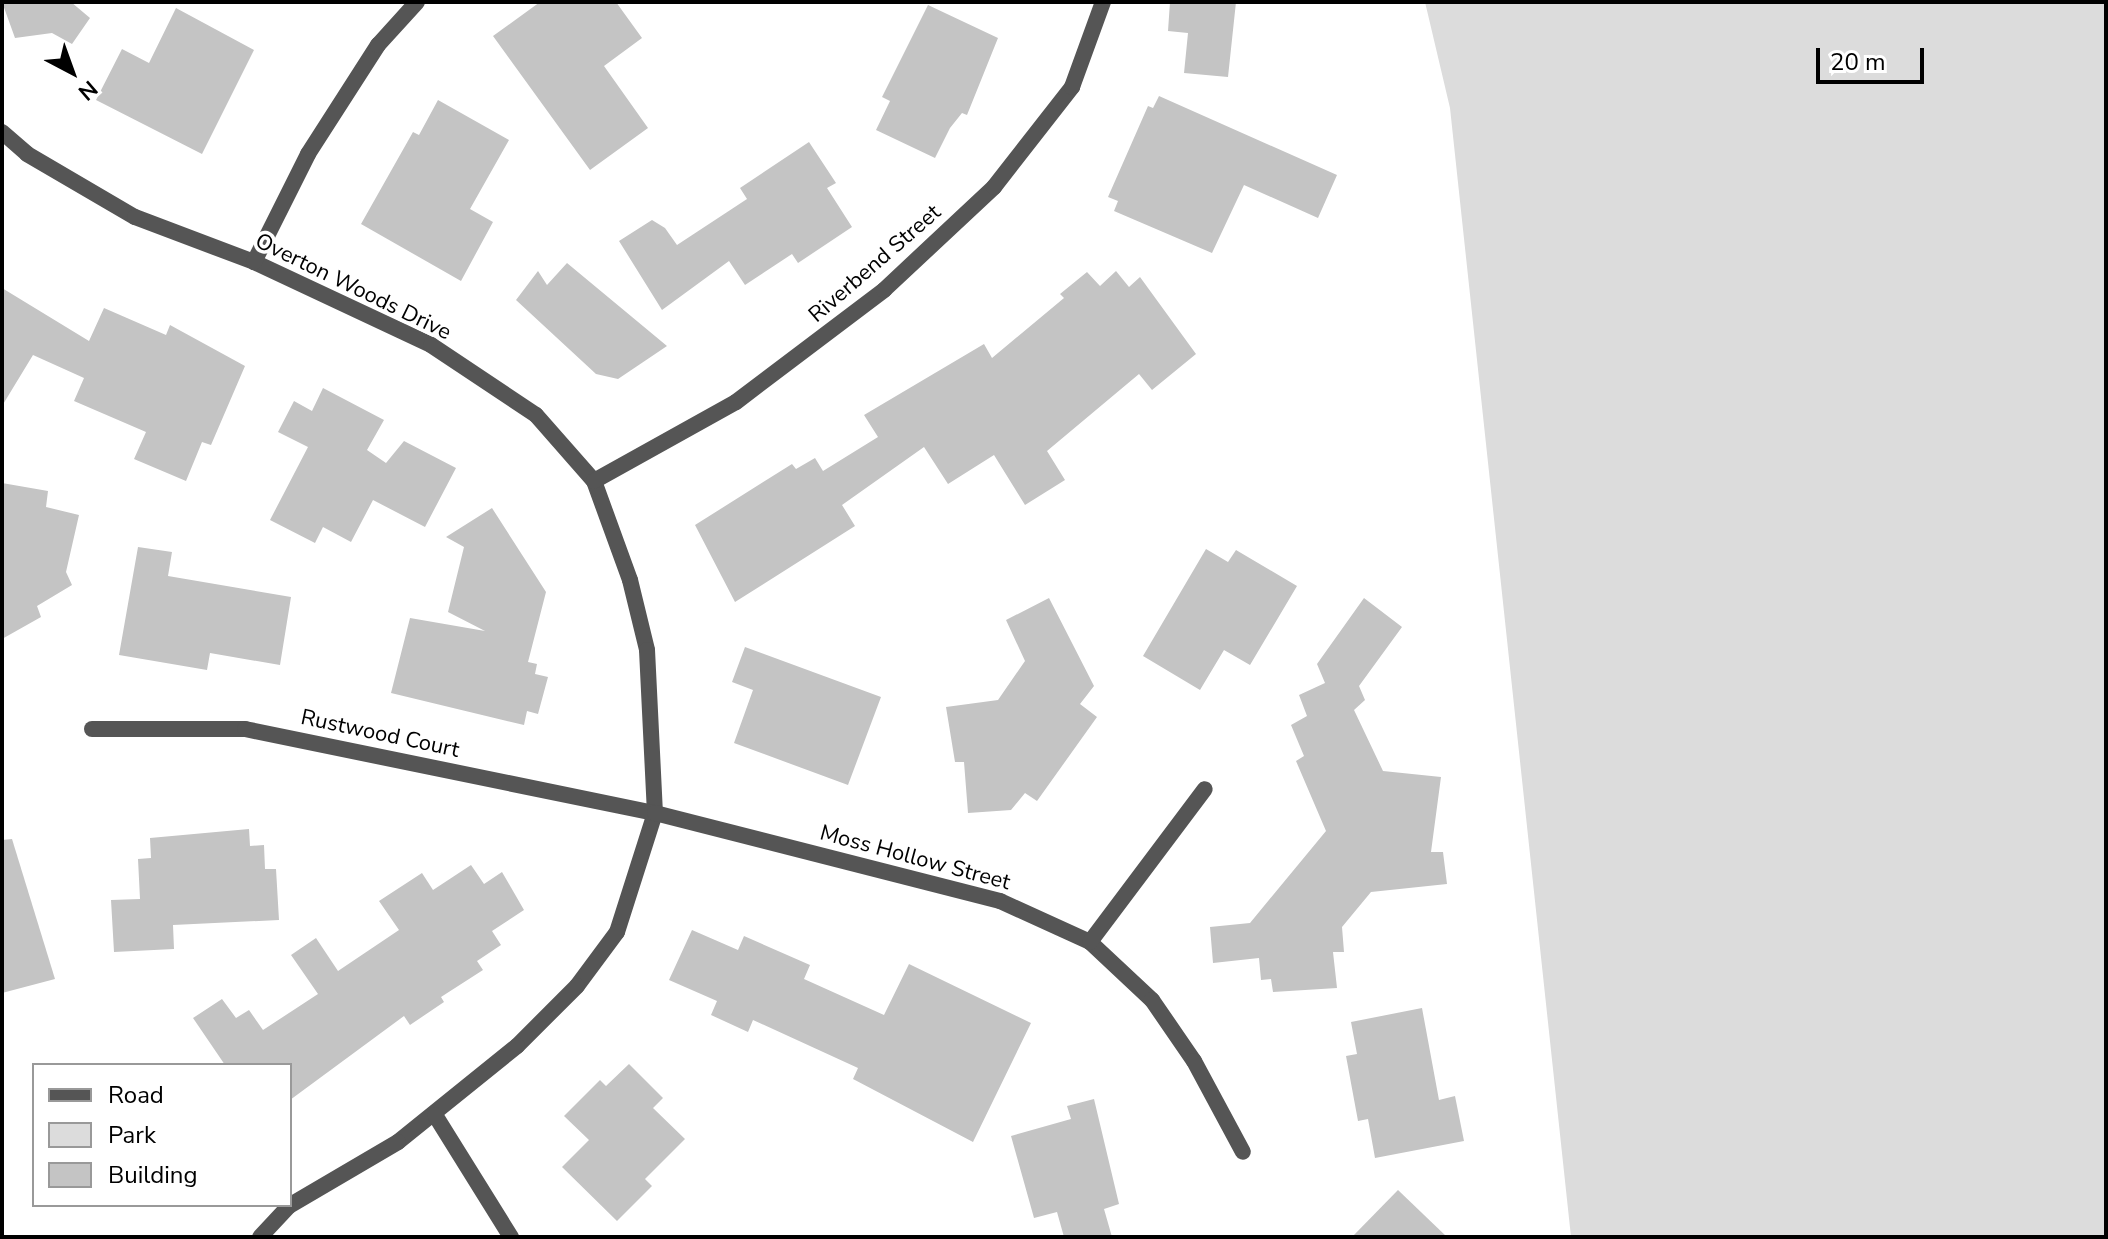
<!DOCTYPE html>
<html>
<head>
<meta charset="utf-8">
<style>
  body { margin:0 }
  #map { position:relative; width:2108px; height:1239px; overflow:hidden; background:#fff; font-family:"Nunito Sans",sans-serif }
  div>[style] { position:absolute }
  .green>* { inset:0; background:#dcdcdc }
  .building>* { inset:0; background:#c4c4c4 }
  .minor>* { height:16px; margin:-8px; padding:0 8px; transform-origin:8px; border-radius:8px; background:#555 }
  span { translate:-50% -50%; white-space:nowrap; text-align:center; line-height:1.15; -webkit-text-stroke:7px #fff; paint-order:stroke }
  .street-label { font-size:22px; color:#000 }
  .frame { position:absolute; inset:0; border:4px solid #000; pointer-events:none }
  .legend { position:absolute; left:32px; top:1063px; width:260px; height:144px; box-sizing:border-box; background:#fff; border:2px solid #999; margin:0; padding:10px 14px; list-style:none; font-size:24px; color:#000 }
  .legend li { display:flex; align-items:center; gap:16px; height:40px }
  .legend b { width:40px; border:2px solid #999 }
  .north { position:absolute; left:32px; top:32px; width:80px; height:80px; -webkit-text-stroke:6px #fff; paint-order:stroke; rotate:139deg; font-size:22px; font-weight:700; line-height:32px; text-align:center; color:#000 }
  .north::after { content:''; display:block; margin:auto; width:28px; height:36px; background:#000; clip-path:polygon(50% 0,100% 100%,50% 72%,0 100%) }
  .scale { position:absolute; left:1816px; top:48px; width:108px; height:36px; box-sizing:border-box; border:4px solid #000; border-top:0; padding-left:10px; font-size:24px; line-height:28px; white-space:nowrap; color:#000; -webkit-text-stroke:6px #fff; paint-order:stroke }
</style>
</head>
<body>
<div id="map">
  <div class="green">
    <i style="clip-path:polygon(1425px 2px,2106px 2px,2106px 1237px,1571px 1237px,1450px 108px)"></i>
  </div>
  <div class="building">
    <i style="clip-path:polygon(2px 2px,71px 2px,90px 18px,72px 44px,52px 33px,15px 38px)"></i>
    <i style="clip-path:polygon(540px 2px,616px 2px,642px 38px,604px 66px,648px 128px,590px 170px,493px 36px)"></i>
    <i style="clip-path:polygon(1170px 2px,1236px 2px,1228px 77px,1184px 73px,1188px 33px,1168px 31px)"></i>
    <i style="clip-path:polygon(928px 5px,998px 38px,967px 115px,962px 113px,950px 128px,935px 158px,876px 130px,890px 101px,882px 97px)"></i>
    <i style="clip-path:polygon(176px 8px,254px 50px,202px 154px,96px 100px,122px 49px,149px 63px)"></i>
    <i style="clip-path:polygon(1159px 96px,1337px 175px,1318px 218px,1244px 185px,1212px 253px,1114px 211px,1118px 201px,1108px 197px,1148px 106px,1153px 108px)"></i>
    <i style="clip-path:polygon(438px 100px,509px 140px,470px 209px,493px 222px,461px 281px,361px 224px,413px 132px,419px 135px)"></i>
    <i style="clip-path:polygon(809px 142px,836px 183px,827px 188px,852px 227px,798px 263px,792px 254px,745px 285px,729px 261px,662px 310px,619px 241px,652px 220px,665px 228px,677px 245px,747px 199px,740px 188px)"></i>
    <i style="clip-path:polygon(567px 263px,667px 346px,618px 379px,596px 374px,516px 300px,538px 271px,547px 285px)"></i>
    <i style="clip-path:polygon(1116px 271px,1129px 287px,1140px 277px,1196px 354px,1152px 390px,1139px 374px,1047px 451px,1065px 480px,1025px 505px,994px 455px,948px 484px,924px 447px,842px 505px,855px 526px,735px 602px,695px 525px,792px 464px,796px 469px,815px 458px,823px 471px,878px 437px,864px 415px,984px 344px,992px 358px,1064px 298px,1060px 294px,1087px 272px,1100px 286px)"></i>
    <i style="clip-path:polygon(2px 288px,89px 341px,104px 308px,166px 335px,170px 325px,245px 366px,211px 445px,202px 442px,186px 481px,134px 459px,146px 432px,74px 401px,84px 378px,33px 355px,2px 406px)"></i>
    <i style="clip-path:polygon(323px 388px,384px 420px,367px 450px,386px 463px,404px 441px,456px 468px,425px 527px,373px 500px,351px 542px,323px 527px,315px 543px,270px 520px,308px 447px,278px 432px,294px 401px,312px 411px)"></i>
    <i style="clip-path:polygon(2px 483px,48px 491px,46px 507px,79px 515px,66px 572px,72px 585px,37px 606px,41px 617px,2px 639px)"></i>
    <i style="clip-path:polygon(492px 508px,546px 592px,528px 662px,537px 664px,535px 674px,548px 677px,538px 714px,527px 711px,524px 725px,391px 693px,410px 618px,485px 631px,448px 612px,464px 547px,446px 537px)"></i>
    <i style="clip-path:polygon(138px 547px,172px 552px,168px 576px,291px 597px,280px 665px,210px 653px,207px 670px,119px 655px)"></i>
    <i style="clip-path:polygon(1206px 549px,1228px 562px,1236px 550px,1297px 586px,1250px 665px,1224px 650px,1200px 690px,1143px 656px)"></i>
    <i style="clip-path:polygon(1049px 598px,1094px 686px,1080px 704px,1097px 717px,1037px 801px,1025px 793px,1011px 810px,968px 813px,964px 762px,955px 762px,946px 707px,998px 700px,1025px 661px,1006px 620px)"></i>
    <i style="clip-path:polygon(1364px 598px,1402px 627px,1359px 686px,1365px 700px,1354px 710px,1383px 771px,1441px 777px,1431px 852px,1443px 852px,1447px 884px,1371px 892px,1342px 927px,1344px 952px,1333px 952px,1337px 988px,1273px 992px,1271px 979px,1261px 980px,1259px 958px,1213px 963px,1210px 927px,1250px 923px,1326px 831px,1296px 761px,1304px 756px,1291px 725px,1307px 716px,1299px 695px,1325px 683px,1317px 664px)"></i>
    <i style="clip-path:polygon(745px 647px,881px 697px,848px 785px,734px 743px,753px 690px,732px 682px)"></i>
    <i style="clip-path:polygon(249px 829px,250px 846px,264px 845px,265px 869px,276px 869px,279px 920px,173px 925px,174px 949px,114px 952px,111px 900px,140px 899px,138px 859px,151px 858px,150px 838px)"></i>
    <i style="clip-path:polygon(12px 839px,55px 979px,2px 993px,2px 840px)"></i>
    <i style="clip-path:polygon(471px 865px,484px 884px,502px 872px,524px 910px,492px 931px,501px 945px,477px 961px,483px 970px,441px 997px,444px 1002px,410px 1025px,404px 1016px,290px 1100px,290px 1065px,225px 1065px,193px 1018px,222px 999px,236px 1018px,249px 1010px,263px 1030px,318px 994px,291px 955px,316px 938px,338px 971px,399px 930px,379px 901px,422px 873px,433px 890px)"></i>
    <i style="clip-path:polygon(692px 930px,738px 950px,744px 936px,810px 965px,804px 979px,884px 1015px,909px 964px,1031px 1023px,973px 1142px,853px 1079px,858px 1068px,753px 1020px,748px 1032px,711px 1015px,717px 1001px,669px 980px)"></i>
    <i style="clip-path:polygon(1422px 1008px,1439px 1100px,1455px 1096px,1464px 1141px,1375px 1158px,1368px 1119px,1358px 1121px,1346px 1056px,1357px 1054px,1351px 1022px)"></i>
    <i style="clip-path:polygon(629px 1064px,663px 1098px,653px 1108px,685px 1139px,645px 1179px,652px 1186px,617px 1221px,562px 1167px,589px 1140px,564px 1116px,600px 1080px,606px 1086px)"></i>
    <i style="clip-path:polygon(1094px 1099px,1119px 1204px,1104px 1209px,1112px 1237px,1064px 1237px,1057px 1212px,1034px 1218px,1011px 1136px,1071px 1119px,1067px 1106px)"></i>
    <i style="clip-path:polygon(1398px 1190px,1447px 1237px,1352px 1237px)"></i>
  </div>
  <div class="minor">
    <i style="left:2px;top:132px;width:33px;rotate:41deg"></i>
    <i style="left:27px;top:154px;width:125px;rotate:30.3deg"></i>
    <i style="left:135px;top:217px;width:127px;rotate:20.7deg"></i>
    <i style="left:254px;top:262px;width:195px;rotate:25.1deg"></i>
    <i style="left:431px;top:345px;width:126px;rotate:33.7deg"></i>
    <i style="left:536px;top:415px;width:88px;rotate:48.7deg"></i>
    <i style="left:594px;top:481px;width:105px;rotate:70deg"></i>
    <i style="left:630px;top:580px;width:72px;rotate:76.3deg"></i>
    <i style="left:647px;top:650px;width:163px;rotate:87.2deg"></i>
    <i style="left:655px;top:813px;width:125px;rotate:107.7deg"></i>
    <i style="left:617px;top:932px;width:67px;rotate:126.5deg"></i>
    <i style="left:577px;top:986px;width:85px;rotate:135deg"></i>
    <i style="left:517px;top:1046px;width:153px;rotate:141.1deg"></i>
    <i style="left:398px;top:1142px;width:126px;rotate:149.6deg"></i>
    <i style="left:289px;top:1206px;width:42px;rotate:133.1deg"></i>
    <i style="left:254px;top:262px;width:121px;rotate:-63.4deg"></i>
    <i style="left:308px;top:154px;width:130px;rotate:-57.3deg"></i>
    <i style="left:378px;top:45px;width:58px;rotate:-47.8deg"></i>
    <i style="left:594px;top:481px;width:162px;rotate:-29.1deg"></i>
    <i style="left:736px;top:402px;width:186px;rotate:-37.1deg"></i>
    <i style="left:884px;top:290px;width:151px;rotate:-43.1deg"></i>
    <i style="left:994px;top:187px;width:127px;rotate:-52deg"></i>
    <i style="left:1072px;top:87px;width:90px;rotate:-70deg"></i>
    <i style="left:92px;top:729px;width:153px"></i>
    <i style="left:245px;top:729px;width:419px;rotate:11.6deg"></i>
    <i style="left:655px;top:813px;width:356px;rotate:14.3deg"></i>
    <i style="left:1000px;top:901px;width:99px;rotate:24.5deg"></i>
    <i style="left:1090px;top:942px;width:85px;rotate:43.1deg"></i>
    <i style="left:1152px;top:1000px;width:74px;rotate:55.5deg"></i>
    <i style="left:1194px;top:1061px;width:103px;rotate:61.7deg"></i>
    <i style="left:1090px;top:942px;width:191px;rotate:-53.1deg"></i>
    <i style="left:435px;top:1115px;width:144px;rotate:58.1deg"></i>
  </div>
  <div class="street-label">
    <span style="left:875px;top:264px;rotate:-41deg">Riverbend Street</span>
    <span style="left:353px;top:287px;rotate:26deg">Overton Woods Drive</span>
    <span style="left:380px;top:734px;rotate:12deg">Rustwood Court</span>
    <span style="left:915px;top:858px;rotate:15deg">Moss Hollow Street</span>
  </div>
  <div class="frame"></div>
  <ul class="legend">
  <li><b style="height:10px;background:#555"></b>Road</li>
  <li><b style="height:22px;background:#dcdcdc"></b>Park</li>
  <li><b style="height:22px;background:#c4c4c4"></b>Building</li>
  </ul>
  <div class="north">N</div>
  <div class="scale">20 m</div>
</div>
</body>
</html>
